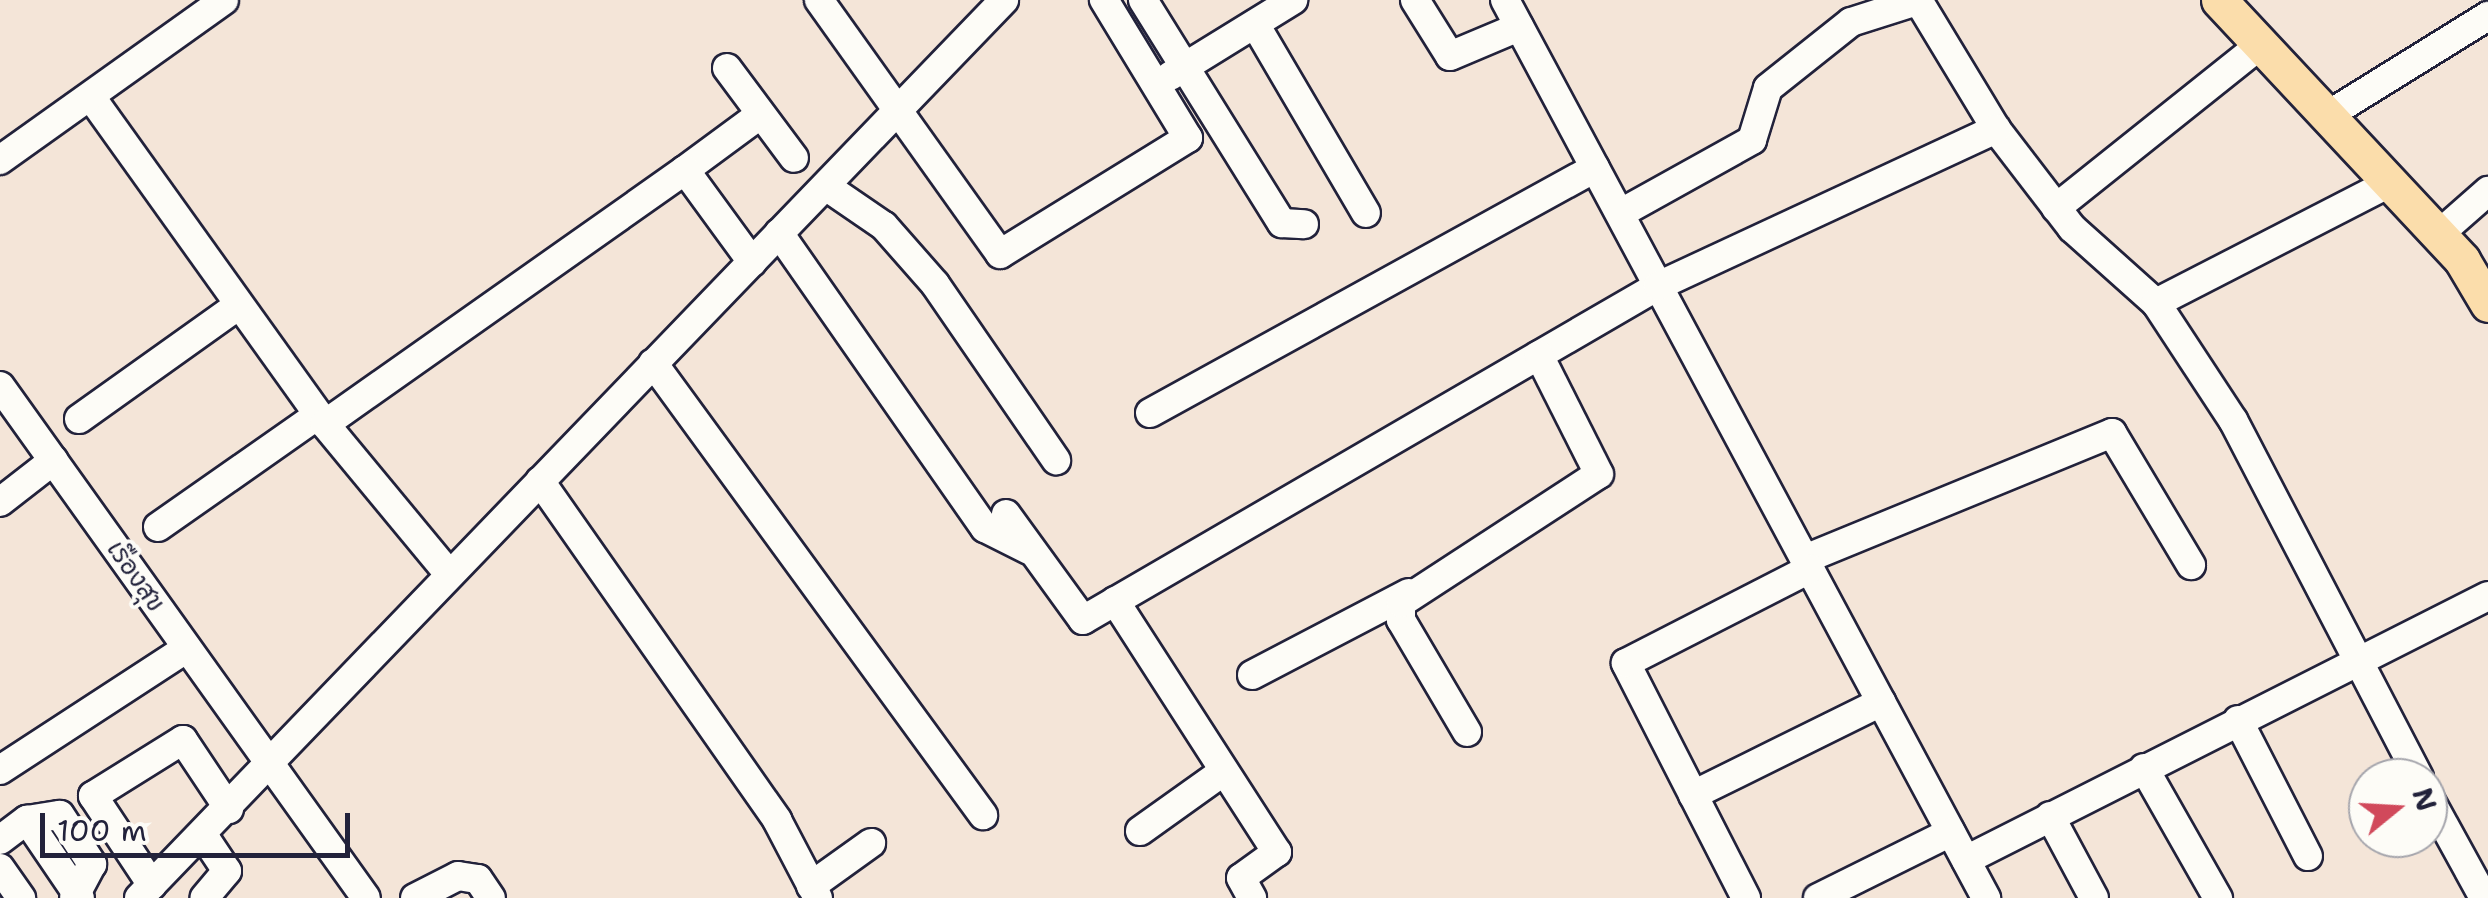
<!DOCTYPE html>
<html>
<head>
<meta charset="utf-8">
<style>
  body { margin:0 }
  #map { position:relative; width:2488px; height:898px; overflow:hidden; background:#f4e5d8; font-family:"Shantell Sans","Playpen Sans Thai",sans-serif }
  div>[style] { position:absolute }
  .roads { filter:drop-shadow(2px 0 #22223b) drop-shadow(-2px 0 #22223b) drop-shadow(0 2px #22223b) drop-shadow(0 -2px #22223b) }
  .minor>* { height:28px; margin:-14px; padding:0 14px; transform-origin:14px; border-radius:14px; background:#fdfcf7 }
  .major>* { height:35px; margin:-17.5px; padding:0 17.5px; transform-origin:17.5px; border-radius:17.5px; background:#fbddab }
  span { translate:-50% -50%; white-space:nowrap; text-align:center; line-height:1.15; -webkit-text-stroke:8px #fdfcf7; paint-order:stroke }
  .street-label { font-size:25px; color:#22223b }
  .north { position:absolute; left:2348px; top:758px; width:100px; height:100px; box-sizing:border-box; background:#fdfcf7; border:2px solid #a5a5ac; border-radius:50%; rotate:72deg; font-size:28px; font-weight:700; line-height:40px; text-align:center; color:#22223b }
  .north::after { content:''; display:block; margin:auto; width:35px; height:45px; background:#d1495b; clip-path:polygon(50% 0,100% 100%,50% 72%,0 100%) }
  .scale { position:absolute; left:40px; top:813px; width:310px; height:45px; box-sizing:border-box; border:5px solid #22223b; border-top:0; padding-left:12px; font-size:30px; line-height:35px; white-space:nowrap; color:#22223b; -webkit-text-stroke:8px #fdfcf7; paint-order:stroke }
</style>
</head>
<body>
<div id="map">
  <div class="roads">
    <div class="minor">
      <i style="left:819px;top:0;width:312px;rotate:54.5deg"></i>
      <i style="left:1000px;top:254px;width:221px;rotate:-31.7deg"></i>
      <i style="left:1188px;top:138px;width:162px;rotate:-121.3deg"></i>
      <i style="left:1143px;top:0;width:263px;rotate:58.1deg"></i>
      <i style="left:1282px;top:223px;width:22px;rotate:3deg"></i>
      <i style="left:1415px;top:0;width:66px;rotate:58deg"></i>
      <i style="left:1450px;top:56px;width:75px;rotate:-22.8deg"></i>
      <i style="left:1505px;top:0;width:1019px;rotate:61.82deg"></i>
      <i style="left:1918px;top:0;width:151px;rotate:58.8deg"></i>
      <i style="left:1996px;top:129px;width:125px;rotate:52.5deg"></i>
      <i style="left:2072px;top:228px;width:113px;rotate:41.8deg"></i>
      <i style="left:2156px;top:303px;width:140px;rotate:56.7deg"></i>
      <i style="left:2233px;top:420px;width:403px;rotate:62.5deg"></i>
      <i style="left:1255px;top:24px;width:219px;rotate:59.6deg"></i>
      <i style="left:727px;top:68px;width:112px;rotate:53.3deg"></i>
      <i style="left:1170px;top:76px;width:145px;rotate:-31.7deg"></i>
      <i style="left:91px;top:97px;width:402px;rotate:54.4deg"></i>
      <i style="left:2325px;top:117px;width:192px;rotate:-31.8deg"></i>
      <i style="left:0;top:160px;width:275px;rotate:-35.5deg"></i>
      <i style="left:685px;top:170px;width:94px;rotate:-36.4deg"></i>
      <i style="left:827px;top:187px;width:69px;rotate:34.4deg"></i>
      <i style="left:884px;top:226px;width:77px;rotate:48.7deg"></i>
      <i style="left:935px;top:284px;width:214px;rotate:55.5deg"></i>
      <i style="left:2056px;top:208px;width:258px;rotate:-38.6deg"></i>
      <i style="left:1621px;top:213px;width:150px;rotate:-29.1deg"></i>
      <i style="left:1752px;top:140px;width:54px;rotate:-72.9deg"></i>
      <i style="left:1768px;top:88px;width:106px;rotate:-38.5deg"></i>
      <i style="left:1851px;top:22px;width:72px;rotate:-17.7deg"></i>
      <i style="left:779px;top:233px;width:360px;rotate:55.1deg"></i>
      <i style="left:985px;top:528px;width:49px;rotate:26.6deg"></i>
      <i style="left:2438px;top:235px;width:67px;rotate:-41.3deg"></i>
      <i style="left:2156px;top:303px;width:262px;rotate:-27.2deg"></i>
      <i style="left:653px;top:363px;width:560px;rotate:53.87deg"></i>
      <i style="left:0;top:386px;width:629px;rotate:54.44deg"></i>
      <i style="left:1150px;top:413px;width:508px;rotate:-28.84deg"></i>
      <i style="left:79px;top:419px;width:196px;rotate:-35.5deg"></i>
      <i style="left:540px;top:481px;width:414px;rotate:55deg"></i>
      <i style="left:777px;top:820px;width:88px;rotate:62.3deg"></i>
      <i style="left:0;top:502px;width:68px;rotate:-37.9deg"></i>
      <i style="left:1006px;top:514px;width:131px;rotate:54deg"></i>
      <i style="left:1083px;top:620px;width:665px;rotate:-30.15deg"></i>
      <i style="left:1658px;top:286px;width:373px;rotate:-24.9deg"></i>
      <i style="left:158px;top:527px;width:195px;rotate:-35deg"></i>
      <i style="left:1805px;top:559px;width:332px;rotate:-22.3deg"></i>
      <i style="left:2112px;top:433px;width:154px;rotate:59.1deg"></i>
      <i style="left:449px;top:574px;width:195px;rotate:-129.6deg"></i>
      <i style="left:325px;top:424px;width:441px;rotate:-35.2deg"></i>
      <i style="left:685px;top:170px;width:114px;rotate:53.9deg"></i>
      <i style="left:1115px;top:601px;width:299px;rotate:57.2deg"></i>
      <i style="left:1277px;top:852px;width:44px;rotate:144.2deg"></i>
      <i style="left:1241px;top:878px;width:23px;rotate:61deg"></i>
      <i style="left:1252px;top:675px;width:177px;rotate:-27.6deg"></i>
      <i style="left:2238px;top:720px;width:153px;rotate:62.8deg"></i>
      <i style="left:1467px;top:732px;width:130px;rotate:-120.5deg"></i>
      <i style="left:1401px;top:620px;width:17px;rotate:-90deg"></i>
      <i style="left:1401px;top:603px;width:236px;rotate:-33.1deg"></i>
      <i style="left:1599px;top:474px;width:133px;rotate:-116.8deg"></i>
      <i style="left:2144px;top:768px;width:150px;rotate:60.4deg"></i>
      <i style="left:0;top:770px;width:223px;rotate:-33.1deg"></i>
      <i style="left:1693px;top:795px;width:210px;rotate:-26.3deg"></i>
      <i style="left:2428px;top:796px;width:116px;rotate:61.2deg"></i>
      <i style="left:2050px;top:816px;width:93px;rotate:61.8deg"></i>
      <i style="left:27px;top:820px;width:94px;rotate:55.8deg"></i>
      <i style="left:1140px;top:831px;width:103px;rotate:-35.5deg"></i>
      <i style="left:203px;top:835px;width:43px;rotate:56.3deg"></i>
      <i style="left:227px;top:871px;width:35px;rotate:130deg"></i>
      <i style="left:0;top:840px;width:34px;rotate:-37deg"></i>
      <i style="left:27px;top:820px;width:33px;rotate:-9deg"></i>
      <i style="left:60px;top:815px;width:59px;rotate:56.9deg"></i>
      <i style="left:92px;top:864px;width:38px;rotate:118deg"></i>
      <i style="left:1966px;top:860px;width:585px;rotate:-26.83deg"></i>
      <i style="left:0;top:868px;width:37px;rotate:55deg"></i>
      <i style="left:152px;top:885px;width:107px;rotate:-123.5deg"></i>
      <i style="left:93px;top:796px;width:106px;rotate:-31.9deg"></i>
      <i style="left:183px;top:740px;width:83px;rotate:56.3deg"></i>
      <i style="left:811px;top:886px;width:74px;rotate:-35.6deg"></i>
      <i style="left:139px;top:898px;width:1247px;rotate:-46.07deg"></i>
      <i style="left:415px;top:898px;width:48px;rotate:-27.1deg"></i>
      <i style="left:458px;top:876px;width:20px;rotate:9deg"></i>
      <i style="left:478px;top:879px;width:23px;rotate:56deg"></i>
      <i style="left:1746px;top:898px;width:264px;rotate:-117.1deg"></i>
      <i style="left:1626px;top:663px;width:207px;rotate:-27.1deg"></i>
      <i style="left:1818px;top:898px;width:148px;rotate:-26.4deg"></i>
    </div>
    <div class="major">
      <i style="left:2219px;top:0;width:356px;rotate:46.9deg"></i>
      <i style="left:2462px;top:260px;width:51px;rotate:59.4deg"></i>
    </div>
  </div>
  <div class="street-label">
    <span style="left:136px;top:576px;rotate:55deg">เรืองสุข</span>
  </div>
  <div class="north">N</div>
  <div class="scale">100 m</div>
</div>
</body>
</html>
